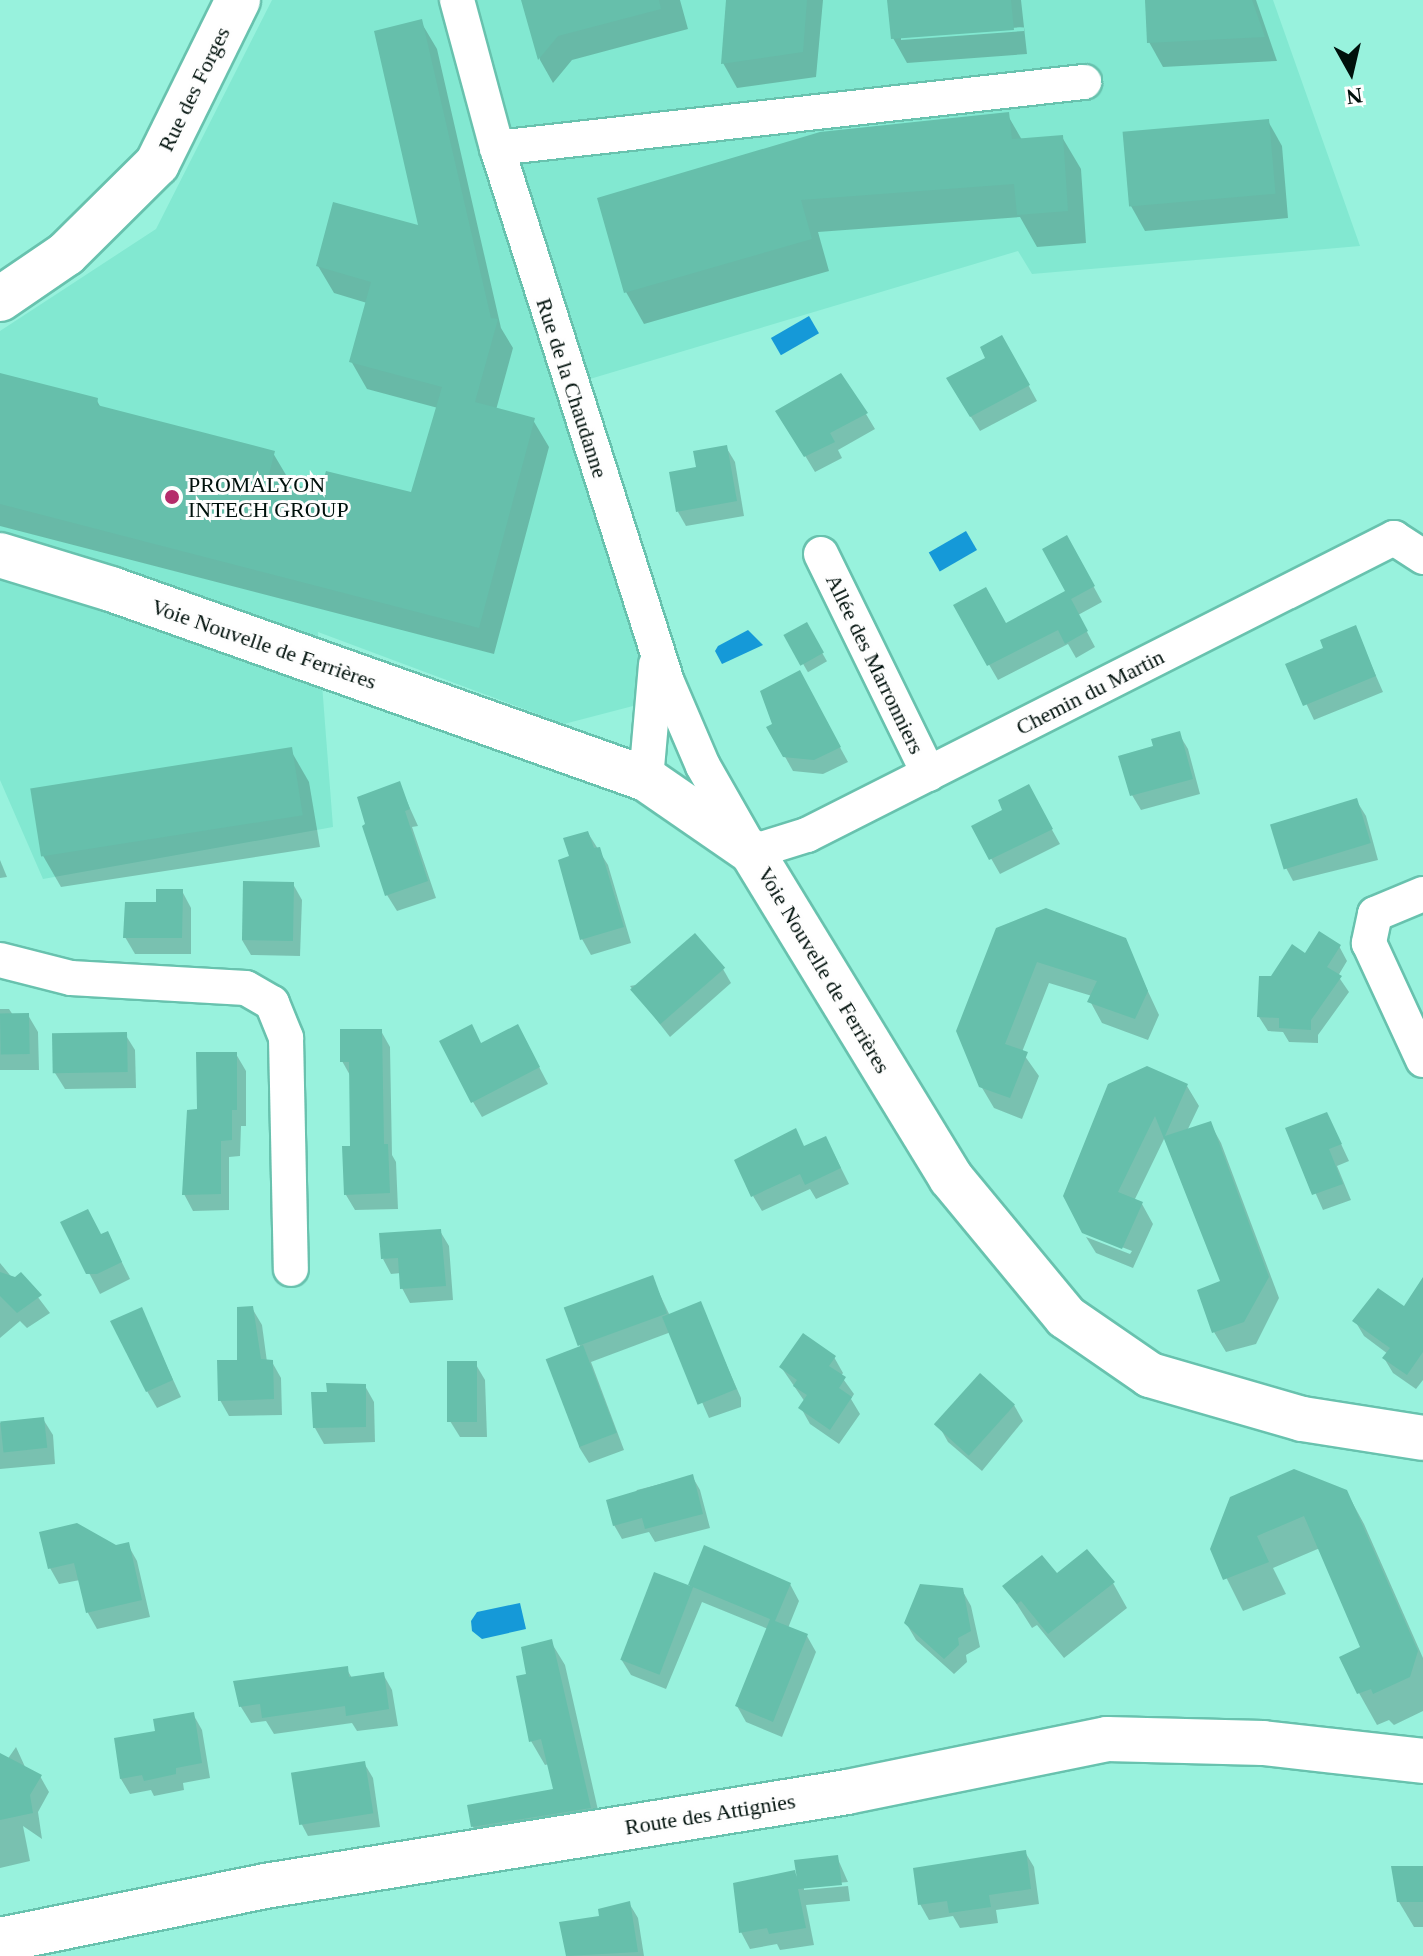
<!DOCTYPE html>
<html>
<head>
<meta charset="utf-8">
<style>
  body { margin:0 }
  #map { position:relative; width:1423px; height:1956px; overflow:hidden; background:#98f2dd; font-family:Georgia,serif }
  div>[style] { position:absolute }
  .built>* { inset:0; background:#82e8d1 }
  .water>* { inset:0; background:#1599d8; transform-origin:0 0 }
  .shadow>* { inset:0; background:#0003; transform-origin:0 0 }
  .building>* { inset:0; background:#66bfab; transform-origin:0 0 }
  .roads { filter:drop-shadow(2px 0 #68c2ae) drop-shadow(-2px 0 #68c2ae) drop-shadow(0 2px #68c2ae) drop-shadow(0 -2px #68c2ae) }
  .minor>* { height:34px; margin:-17px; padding:0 17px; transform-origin:17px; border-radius:17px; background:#fff }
  .tertiary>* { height:44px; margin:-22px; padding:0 22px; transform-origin:22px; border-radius:22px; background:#fff }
  .dots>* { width:22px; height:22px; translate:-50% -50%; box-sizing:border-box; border:4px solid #fefefe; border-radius:50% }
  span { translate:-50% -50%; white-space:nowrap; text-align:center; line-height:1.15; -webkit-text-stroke:6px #fefefe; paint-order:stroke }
  .street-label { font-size:22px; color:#00110c }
  .poi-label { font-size:22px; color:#00110c }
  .left { translate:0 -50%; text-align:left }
  .north { position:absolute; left:1311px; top:32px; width:80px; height:80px; -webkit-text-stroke:6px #fefefe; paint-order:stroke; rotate:172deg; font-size:22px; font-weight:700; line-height:32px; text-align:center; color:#00110c }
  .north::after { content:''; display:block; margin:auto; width:28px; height:36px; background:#00110c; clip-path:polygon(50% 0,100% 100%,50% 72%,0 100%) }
</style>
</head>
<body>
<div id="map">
  <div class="built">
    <i style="clip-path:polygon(272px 0,1273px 0,1360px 246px,1032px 274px,1018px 251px,563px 387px,644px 660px,633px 706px,564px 724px,318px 632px,333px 827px,43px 879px,0 780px,0 331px,156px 229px)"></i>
  </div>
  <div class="water">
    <i style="left:809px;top:316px;width:20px;height:44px;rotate:60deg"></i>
    <i style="left:966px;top:531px;width:22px;height:43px;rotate:60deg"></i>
    <i style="clip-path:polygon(748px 630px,763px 645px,722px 664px,715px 651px,718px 646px)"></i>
    <i style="clip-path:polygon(520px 1603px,526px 1629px,482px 1639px,472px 1631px,471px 1621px,477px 1612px)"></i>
  </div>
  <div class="shadow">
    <i style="clip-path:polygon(524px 0,680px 0,688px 29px,572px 60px,553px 83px,540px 60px)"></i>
    <i style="clip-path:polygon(728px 0,823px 0,816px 77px,737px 88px,723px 63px)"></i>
    <i style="clip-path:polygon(evenodd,889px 0,1021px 0,1027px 54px,907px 63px,893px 38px,889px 0,1024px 27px,1024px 31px,901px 40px,901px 36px,1024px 27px)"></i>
    <i style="clip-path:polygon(1147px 0,1256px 0,1277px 61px,1163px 67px,1149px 42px)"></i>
    <i style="clip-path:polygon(421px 22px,437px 49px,501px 328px,513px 348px,496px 410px,533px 420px,549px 447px,494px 654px,0 526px,0 375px,96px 399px,101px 408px,273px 453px,289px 480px,288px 485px,322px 494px,412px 495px,438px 408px,367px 389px,351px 361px,367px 303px,334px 293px,318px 266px,420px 228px)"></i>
    <i style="clip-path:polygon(1007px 114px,1022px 140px,1062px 137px,1081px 169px,1086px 243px,1037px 247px,1020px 217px,818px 232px,829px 271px,644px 324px,626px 292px,599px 199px)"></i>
    <i style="clip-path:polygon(1268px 121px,1282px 146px,1288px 218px,1145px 231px,1131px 206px)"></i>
    <i style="clip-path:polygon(1002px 337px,1037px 401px,980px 431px,957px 395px)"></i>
    <i style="clip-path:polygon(778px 411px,866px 414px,875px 429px,838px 450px,842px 458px,815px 472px)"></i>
    <i style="clip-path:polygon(726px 447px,735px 462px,744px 516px,686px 526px,678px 512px,698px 469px)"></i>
    <i style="clip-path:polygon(1067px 538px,1102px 602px,1078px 615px,1095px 647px,1076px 658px,1068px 644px,998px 680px,955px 606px,1005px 626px,1068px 591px)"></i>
    <i style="left:806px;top:625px;width:42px;height:22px;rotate:60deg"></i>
    <i style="clip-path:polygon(1355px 628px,1383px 692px,1314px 720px,1288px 665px,1326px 649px)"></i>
    <i style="clip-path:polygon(807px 687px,848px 762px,823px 774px,793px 771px,769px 728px)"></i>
    <i style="clip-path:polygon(1179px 734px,1188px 749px,1200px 794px,1141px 810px,1132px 795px,1155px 747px)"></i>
    <i style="clip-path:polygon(290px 749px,309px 782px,320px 847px,61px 887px,42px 854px)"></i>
    <i style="clip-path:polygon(399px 784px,418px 826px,412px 827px,436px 898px,397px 911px,387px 895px)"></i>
    <i style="clip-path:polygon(1028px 787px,1060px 844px,1000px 874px,973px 827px,1005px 811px)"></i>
    <i style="clip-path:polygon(1356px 800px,1366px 816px,1378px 860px,1293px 881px,1284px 864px)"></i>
    <i style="clip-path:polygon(588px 833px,608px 865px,631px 943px,591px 955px,582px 939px,560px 861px,572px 857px)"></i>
    <i style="clip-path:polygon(0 860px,7px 877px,0 878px)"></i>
    <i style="clip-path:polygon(293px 884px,302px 900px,300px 956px,251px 955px,242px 940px)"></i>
    <i style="clip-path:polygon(182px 891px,191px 908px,191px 954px,135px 954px,125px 937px,158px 904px)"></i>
    <i style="clip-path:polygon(998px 930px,1124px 940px,1159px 1015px,1148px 1040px,1102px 1023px,1090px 1001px,1092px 996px,1049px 983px,1022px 1052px,1039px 1076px,1022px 1119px,994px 1108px,981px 1086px)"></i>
    <i style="clip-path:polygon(1339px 946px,1347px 961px,1338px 976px,1349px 992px,1318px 1035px,1318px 1043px,1289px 1042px,1283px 1032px,1268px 1031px,1259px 1017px,1273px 978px,1306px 956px)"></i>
    <i style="clip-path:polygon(723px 969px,731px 983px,670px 1037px,630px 986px)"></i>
    <i style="clip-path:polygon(0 1009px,9px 1009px,13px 1015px,28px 1015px,38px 1032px,39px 1070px,0 1070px)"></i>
    <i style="clip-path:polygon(381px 1031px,390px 1047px,392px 1155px,396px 1162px,398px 1209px,355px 1210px,346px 1195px,352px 1147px,351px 1077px,342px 1061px)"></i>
    <i style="clip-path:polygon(125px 1034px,135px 1050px,136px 1088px,65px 1089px,55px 1073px)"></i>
    <i style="clip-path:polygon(526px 1042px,548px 1084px,482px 1117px,473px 1102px,481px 1045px)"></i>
    <i style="clip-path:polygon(236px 1054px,246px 1071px,246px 1126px,241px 1126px,240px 1156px,229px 1157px,229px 1210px,193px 1211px,184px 1194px,199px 1111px)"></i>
    <i style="clip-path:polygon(1187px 1086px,1199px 1106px,1187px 1131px,1210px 1123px,1221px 1143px,1279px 1298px,1256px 1344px,1226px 1352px,1214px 1332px,1223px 1282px,1165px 1137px,1134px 1201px,1142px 1204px,1153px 1224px,1133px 1268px,1096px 1253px,1086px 1237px,1130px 1254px,1132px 1251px,1083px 1232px,1065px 1196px)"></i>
    <i style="clip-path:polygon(1287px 1129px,1335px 1131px,1349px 1161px,1337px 1166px,1351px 1200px,1323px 1210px)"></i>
    <i style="clip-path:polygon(805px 1148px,834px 1154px,849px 1184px,816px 1199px,810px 1189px,762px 1211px,753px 1196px)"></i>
    <i style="clip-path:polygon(63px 1223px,101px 1236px,116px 1250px,130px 1279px,100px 1294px)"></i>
    <i style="clip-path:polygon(440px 1231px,449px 1246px,453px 1300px,410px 1303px,402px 1288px,401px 1273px,391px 1274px,383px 1259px)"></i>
    <i style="clip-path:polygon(0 1263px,14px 1280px,21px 1275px,50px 1313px,27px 1328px,20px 1321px,0 1338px)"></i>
    <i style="clip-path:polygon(652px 1278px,670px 1316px,701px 1307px,741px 1398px,741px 1407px,709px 1418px,671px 1332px,591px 1362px,624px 1450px,589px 1463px,579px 1447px,580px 1345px)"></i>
    <i style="clip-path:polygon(1423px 1298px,1423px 1380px,1416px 1389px,1393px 1373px,1384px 1358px,1388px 1354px,1364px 1336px,1355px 1321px,1404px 1308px)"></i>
    <i style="clip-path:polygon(252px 1308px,262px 1325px,267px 1362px,272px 1362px,281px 1378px,282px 1415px,229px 1416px,220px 1400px,239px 1362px)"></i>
    <i style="clip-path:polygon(141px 1310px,181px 1397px,157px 1408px,147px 1391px)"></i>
    <i style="clip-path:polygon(834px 1357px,843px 1373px,841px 1376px,854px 1394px,851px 1399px,860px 1414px,839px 1444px,810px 1424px,801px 1408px,805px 1402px,781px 1367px)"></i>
    <i style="clip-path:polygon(475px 1363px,485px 1380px,487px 1437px,460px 1437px,450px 1421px)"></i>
    <i style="clip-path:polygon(365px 1386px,374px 1402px,375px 1442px,324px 1444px,315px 1428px)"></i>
    <i style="clip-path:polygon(1014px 1405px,1023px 1421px,982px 1471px,948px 1442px,939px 1426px)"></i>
    <i style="clip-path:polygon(43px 1419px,53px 1435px,55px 1464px,0 1469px,0 1423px)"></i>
    <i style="clip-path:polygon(692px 1476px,700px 1490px,710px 1528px,655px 1542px,649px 1532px,622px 1539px,614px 1525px,637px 1490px)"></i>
    <i style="clip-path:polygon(1346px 1491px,1364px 1524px,1423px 1658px,1423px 1711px,1394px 1725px,1389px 1720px,1377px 1725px,1359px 1693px,1362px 1648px,1320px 1548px,1273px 1568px,1286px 1594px,1243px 1611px,1212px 1549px)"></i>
    <i style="clip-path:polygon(128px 1545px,137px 1561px,150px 1617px,97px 1629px,88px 1613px,80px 1580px,59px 1584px,50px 1568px)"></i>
    <i style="clip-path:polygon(1056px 1576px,1113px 1583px,1127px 1608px,1064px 1658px,1037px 1625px,1032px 1628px,1005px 1586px)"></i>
    <i style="clip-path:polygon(790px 1584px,799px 1601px,788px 1628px,807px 1636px,816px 1652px,782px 1737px,746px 1722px,737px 1706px,768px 1629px,702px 1602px,666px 1689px,631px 1675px,621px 1659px,692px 1589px,690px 1585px)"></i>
    <i style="clip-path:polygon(962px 1590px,971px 1606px,980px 1647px,966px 1655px,967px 1662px,954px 1674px,916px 1640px,906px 1623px)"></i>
    <i style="clip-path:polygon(551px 1642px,565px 1665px,603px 1832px,486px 1851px,473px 1827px,470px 1807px,555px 1790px,549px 1764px,545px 1765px,531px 1741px,528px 1676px)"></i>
    <i style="clip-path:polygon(346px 1668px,352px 1678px,383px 1674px,392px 1690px,398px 1726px,357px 1731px,352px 1723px,274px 1734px,266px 1721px,251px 1723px,241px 1707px,236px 1682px)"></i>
    <i style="clip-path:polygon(193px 1714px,202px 1730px,210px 1778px,183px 1783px,184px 1790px,154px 1796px,151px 1790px,130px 1794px,121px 1779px,116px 1740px,157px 1733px)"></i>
    <i style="clip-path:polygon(16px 1747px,26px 1769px,40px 1776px,49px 1792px,38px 1812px,42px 1839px,23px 1826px,30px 1861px,0 1868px,0 1770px)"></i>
    <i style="clip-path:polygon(364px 1763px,373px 1778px,380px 1827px,308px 1836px,300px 1821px)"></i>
    <i style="clip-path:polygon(1025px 1852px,1034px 1867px,1039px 1904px,996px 1910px,998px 1923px,960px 1928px,953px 1916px,929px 1920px,920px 1904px)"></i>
    <i style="clip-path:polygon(837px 1857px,848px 1882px,804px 1886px,804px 1890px,848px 1886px,850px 1901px,806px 1905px,814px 1945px,780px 1950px,777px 1944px,750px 1949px,741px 1932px,794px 1872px,799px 1880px)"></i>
    <i style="clip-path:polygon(1423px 1868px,1423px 1927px,1414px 1927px,1399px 1902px)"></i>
    <i style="clip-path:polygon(629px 1903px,638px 1918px,644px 1956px,568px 1956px,562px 1923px,601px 1917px)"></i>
  </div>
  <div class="building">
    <i style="clip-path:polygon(521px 0,659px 0,661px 9px,558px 36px,538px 60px)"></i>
    <i style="clip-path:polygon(726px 0,807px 0,803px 52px,721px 64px)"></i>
    <i style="clip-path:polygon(887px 0,1011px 0,1014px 30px,891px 39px)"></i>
    <i style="clip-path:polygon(1145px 0,1252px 0,1265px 37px,1147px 43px)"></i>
    <i style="clip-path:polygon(422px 19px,491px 318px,498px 319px,475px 402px,535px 418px,479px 628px,0 504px,0 373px,98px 398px,97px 405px,275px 451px,268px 478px,320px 491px,326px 471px,411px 492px,442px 387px,349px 362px,371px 282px,316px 266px,333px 202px,418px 225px,374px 31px)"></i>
    <i style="clip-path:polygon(1009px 112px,1012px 139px,1063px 135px,1068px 211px,1017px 215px,1014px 184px,801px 200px,812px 239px,624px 293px,597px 198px,820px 132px)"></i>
    <i style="left:1269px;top:119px;width:75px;height:147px;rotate:85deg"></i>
    <i style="clip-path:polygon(1002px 335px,1030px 385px,970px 417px,946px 378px,985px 358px,980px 347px)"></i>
    <i style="clip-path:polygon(841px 373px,868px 413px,830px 433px,835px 442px,804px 457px,775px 411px)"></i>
    <i style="clip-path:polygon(727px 445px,737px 501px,676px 512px,669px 472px,696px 467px,693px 451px)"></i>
    <i style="clip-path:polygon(1067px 535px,1095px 586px,1071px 599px,1088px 631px,1065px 644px,1058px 630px,987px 666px,953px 605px,986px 587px,1006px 623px,1065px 591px,1042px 549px)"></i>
    <i style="left:807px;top:622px;width:35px;height:27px;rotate:61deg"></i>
    <i style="clip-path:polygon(1356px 625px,1376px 676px,1303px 706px,1285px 664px,1323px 648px,1320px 640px)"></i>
    <i style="clip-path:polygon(800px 670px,841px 747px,814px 760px,783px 757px,766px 727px,772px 724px,760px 691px)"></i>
    <i style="clip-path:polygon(1180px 731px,1193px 779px,1130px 796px,1118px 756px,1153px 746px,1151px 739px)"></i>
    <i style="left:292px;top:747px;width:69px;height:265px;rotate:81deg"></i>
    <i style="clip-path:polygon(400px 781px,410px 809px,405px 811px,428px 881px,385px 896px,362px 826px,365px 824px,357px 797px)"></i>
    <i style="clip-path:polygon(1029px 784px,1053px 829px,989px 860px,971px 826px,1002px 810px,998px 800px)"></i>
    <i style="left:1357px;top:798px;width:47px;height:91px;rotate:73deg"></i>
    <i style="clip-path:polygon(588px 831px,594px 848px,600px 847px,624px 927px,580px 940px,558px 860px,569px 856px,563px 838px)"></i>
    <i style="left:243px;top:881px;width:51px;height:59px;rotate:1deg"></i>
    <i style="clip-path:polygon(156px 889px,183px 889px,182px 938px,123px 938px,125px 902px,156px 902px)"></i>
    <i style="clip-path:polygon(1046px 908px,1126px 938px,1148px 991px,1135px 1019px,1087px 1002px,1097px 981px,1037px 962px,1005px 1044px,1028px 1052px,1010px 1098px,979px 1087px,956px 1031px,996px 928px)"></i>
    <i style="clip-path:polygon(1319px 931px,1341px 945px,1327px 967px,1342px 976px,1311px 1020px,1311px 1030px,1279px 1028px,1279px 1018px,1257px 1017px,1259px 976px,1271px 976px,1292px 944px,1305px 953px)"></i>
    <i style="left:695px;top:933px;width:46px;height:86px;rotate:49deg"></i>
    <i style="left:29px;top:1013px;width:41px;height:29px;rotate:89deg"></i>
    <i style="clip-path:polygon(472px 1024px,481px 1043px,518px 1024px,540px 1067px,471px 1103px,439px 1041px)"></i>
    <i style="clip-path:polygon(340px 1029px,382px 1029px,384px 1144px,388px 1144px,390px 1193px,344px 1195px,342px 1146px,350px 1146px,349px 1062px,340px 1062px)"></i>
    <i style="left:127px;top:1032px;width:40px;height:75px;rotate:89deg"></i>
    <i style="clip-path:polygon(196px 1052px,237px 1052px,237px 1110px,232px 1110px,232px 1140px,221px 1141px,221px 1194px,182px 1195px,187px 1110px,197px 1109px)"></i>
    <i style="clip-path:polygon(1147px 1066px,1188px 1084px,1165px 1136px,1211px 1121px,1269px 1277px,1244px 1322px,1212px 1333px,1197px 1290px,1220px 1281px,1155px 1116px,1118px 1192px,1143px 1202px,1122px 1249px,1082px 1233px,1063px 1196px,1108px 1084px)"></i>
    <i style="clip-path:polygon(1327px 1112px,1342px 1144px,1329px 1149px,1343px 1184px,1312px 1195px,1285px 1128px)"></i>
    <i style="clip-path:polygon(796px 1128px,804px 1146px,826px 1136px,841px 1168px,805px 1185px,800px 1174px,751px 1197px,734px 1160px)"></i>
    <i style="clip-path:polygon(88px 1209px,101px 1234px,108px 1231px,122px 1262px,97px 1274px,86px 1274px,60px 1222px)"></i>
    <i style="clip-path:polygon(441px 1229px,446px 1286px,400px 1289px,398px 1258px,381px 1259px,379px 1233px)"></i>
    <i style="clip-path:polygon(0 1272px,15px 1277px,21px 1272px,42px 1295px,17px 1313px,0 1296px)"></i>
    <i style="left:653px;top:1275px;width:41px;height:95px;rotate:70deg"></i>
    <i style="clip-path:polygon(1423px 1277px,1423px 1352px,1407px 1375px,1382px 1358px,1390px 1348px,1352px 1321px,1378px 1288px,1404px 1306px)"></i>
    <i style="left:701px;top:1301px;width:95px;height:42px;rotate:68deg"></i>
    <i style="clip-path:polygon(253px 1306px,261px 1359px,273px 1360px,274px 1399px,218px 1401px,217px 1360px,237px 1360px,237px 1307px)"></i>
    <i style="clip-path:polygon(142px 1307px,173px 1380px,146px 1392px,110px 1321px)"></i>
    <i style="clip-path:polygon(803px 1333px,836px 1356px,829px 1366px,846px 1377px,839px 1388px,852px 1397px,830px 1430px,798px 1408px,807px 1395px,793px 1386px,797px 1380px,779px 1367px)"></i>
    <i style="left:583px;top:1345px;width:94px;height:40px;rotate:69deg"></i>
    <i style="left:447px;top:1361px;width:30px;height:61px"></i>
    <i style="left:980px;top:1373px;width:47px;height:69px;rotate:42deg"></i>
    <i style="clip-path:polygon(326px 1383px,366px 1384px,366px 1427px,313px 1428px,311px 1392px,327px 1392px)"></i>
    <i style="left:44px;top:1417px;width:31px;height:44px;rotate:84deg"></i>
    <i style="clip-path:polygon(1294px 1469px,1347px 1490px,1418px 1651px,1410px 1677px,1373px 1694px,1371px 1689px,1357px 1694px,1339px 1657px,1360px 1647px,1304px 1516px,1257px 1536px,1269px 1562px,1223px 1580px,1210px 1549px,1230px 1497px)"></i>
    <i style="clip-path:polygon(693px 1474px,703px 1514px,645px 1529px,642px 1518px,613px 1526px,606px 1500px)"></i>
    <i style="clip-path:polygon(77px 1523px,116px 1545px,129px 1542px,142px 1600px,86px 1613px,74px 1563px,48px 1569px,39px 1532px)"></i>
    <i style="clip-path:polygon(704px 1545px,791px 1583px,775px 1621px,808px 1634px,773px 1722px,735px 1706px,770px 1619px,688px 1585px)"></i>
    <i style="clip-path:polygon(1087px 1549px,1115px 1582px,1048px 1634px,1021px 1601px,1017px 1604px,1002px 1586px,1042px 1555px,1057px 1573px)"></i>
    <i style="left:654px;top:1572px;width:42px;height:94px;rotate:21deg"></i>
    <i style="clip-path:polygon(920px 1584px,963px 1588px,971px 1631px,958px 1638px,959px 1645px,944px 1659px,904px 1623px)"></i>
    <i style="clip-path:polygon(552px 1639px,591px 1808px,471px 1827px,467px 1805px,553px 1789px,541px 1739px,529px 1742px,516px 1676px,526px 1674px,521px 1647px)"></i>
    <i style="clip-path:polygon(348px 1666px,349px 1677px,384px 1672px,389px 1709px,346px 1716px,345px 1706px,262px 1718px,260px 1704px,239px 1707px,233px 1681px)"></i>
    <i style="clip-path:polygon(194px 1712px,202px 1763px,176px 1768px,176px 1774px,144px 1781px,142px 1775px,120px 1779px,114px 1738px,155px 1731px,153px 1719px)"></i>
    <i style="clip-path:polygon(0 1753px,42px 1775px,30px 1795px,33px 1813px,0 1820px)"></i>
    <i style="left:365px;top:1761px;width:53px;height:75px;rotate:81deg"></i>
    <i style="clip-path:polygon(1026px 1850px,1031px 1889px,989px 1895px,991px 1907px,949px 1913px,947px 1901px,918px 1905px,913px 1868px)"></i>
    <i style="clip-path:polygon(838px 1855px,842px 1885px,798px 1889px,806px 1928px,769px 1934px,767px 1928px,739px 1933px,733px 1883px,795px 1870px,797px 1879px,794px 1860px)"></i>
    <i style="clip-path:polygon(1391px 1866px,1423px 1866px,1423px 1902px,1397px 1902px)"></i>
    <i style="clip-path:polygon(630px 1901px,638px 1952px,566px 1956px,559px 1922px,599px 1916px,598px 1909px)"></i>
  </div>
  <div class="roads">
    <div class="minor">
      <i style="left:457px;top:0;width:153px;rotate:74.9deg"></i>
      <i style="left:497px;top:148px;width:560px;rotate:72.34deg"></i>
      <i style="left:667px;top:682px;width:91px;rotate:66.8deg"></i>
      <i style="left:703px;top:766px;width:99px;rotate:60.3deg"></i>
      <i style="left:752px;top:852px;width:58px;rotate:-17.2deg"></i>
      <i style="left:807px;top:835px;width:658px;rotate:-26.84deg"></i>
      <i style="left:1394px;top:538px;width:35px;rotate:33deg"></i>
      <i style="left:497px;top:148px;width:591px;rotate:-6.42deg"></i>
      <i style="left:821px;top:554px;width:245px;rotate:63.9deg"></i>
      <i style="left:646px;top:779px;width:115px;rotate:-85deg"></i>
      <i style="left:1423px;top:894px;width:52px;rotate:157.4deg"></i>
      <i style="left:1375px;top:914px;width:30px;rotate:102deg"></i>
      <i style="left:1369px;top:943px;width:129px;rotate:65.2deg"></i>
      <i style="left:0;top:960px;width:73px;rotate:14.2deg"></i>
      <i style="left:71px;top:978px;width:175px;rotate:3.3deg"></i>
      <i style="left:246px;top:988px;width:30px;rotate:30deg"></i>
      <i style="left:272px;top:1003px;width:38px;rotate:68deg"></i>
      <i style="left:286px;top:1038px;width:231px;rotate:88.8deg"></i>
    </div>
    <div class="tertiary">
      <i style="left:0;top:299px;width:80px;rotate:-34.3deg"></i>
      <i style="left:66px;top:254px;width:128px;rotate:-44.7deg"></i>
      <i style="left:157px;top:164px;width:183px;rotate:-63.7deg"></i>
      <i style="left:0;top:555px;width:116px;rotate:17deg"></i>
      <i style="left:111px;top:589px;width:568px;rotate:19.55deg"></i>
      <i style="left:646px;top:779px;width:129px;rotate:34.6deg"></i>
      <i style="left:752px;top:852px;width:382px;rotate:58.6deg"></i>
      <i style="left:951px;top:1178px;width:180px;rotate:50.4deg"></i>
      <i style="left:1066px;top:1317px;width:102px;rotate:34.6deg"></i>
      <i style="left:1150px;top:1375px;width:158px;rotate:16.1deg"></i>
      <i style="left:1302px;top:1419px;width:122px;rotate:8.9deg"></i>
      <i style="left:0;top:1940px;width:270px;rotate:-11.5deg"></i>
      <i style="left:265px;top:1886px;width:590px;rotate:-9.17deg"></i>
      <i style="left:847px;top:1792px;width:265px;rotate:-11.5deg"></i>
      <i style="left:1107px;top:1739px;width:156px;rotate:1.5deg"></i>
      <i style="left:1263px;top:1743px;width:161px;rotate:6.4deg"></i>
    </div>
  </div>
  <div class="dots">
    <i style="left:172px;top:497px;background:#b52c6b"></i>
  </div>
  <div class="street-label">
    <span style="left:194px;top:89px;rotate:-64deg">Rue des Forges</span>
    <span style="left:572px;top:388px;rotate:72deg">Rue de la Chaudanne</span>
    <span style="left:264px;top:644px;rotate:19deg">Voie Nouvelle de Ferrières</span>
    <span style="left:875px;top:664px;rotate:64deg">Allée des Marronniers</span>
    <span style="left:1090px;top:692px;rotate:-27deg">Chemin du Martin</span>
    <span style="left:824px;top:970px;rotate:59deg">Voie Nouvelle de Ferrières</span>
    <span style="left:710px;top:1814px;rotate:-9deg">Route des Attignies</span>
  </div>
  <div class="poi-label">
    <span class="left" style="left:188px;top:497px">PROMALYON<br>INTECH GROUP</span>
  </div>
  <div class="north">N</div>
</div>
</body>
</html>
